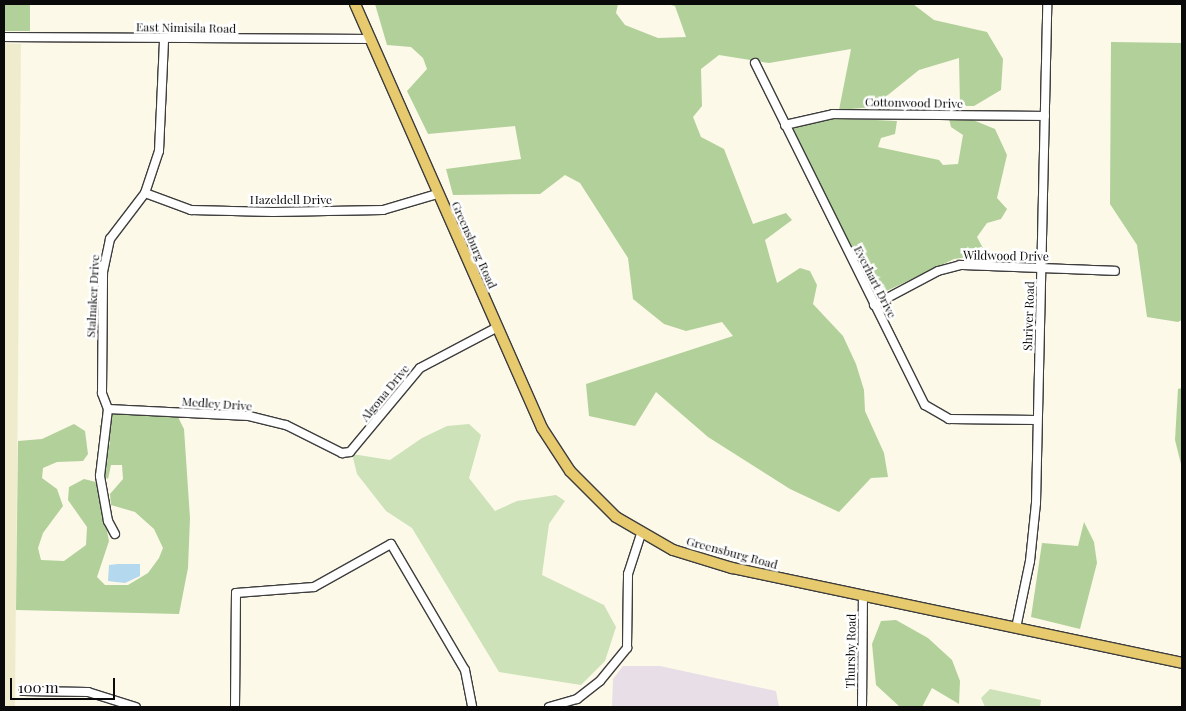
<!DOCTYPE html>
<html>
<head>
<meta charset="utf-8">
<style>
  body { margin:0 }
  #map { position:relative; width:1186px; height:711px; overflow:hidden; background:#fcf9e9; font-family:"Playfair Display",serif }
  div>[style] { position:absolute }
  .industrial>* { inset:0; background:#e7dee8 }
  .farmland>* { inset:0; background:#efeccd }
  .green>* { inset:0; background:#cde2b8 }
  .forest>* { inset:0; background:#b2d099; transform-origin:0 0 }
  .water>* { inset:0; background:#b4d8ee }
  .roads { filter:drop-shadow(1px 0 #3d3d3d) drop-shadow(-1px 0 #3d3d3d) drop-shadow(0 1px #3d3d3d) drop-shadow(0 -1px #3d3d3d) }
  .minor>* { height:8px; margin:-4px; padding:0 4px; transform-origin:4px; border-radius:4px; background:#fff }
  .major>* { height:10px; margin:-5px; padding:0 5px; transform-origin:5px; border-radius:5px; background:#e8ca6e }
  span { translate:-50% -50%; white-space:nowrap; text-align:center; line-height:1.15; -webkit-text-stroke:5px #fff; paint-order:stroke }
  .street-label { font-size:12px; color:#0a0a0a }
  .frame { position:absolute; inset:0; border:5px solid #0a0a0a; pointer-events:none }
  .scale { position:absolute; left:10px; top:678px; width:105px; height:22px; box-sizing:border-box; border:2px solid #0a0a0a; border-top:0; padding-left:6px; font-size:15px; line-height:18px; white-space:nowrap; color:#0a0a0a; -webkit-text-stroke:4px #fff; paint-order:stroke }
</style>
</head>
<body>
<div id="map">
  <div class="industrial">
    <i style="clip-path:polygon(623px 666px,660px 666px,776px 691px,779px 707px,612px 707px,613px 679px)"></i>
  </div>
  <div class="farmland">
    <i style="clip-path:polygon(4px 43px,21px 44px,15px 707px,4px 707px)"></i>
  </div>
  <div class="green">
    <i style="clip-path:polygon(469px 424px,481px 435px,469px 478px,495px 511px,517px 501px,556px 495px,565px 501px,549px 524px,542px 575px,604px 605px,616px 627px,605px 661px,581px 685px,499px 672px,412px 528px,386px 511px,357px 474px,352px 454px,390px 460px,422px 438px,447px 426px)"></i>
    <i style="clip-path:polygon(990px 689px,1041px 700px,1040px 707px,985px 707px,981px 698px)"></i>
  </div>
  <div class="forest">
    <i style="left:4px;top:4px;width:26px;height:27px"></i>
    <i style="clip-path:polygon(375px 4px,618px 4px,616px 13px,625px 25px,658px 38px,686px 37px,675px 6px,667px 4px,913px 4px,934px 20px,987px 32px,1003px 59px,1001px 90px,974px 106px,960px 106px,959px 58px,919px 70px,873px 107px,839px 110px,851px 49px,769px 63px,719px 55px,701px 69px,702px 106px,693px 117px,701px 137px,724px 149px,753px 224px,786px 213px,792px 220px,765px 240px,777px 283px,800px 268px,810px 271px,817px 285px,813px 304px,843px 336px,856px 364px,864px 390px,865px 411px,884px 453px,888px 477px,871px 478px,839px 512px,790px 489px,708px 437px,656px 392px,635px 426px,589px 416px,586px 384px,733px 336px,722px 322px,686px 331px,664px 324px,633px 299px,628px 258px,580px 183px,565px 175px,540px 194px,453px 195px,446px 169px,521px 159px,515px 126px,428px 134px,407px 91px,427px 69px,423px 58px,411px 47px,387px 45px)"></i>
    <i style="clip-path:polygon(1111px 42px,1182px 43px,1182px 320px,1178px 322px,1147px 317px,1137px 245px,1110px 204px)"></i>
    <i style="clip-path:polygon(830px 118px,897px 121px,895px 134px,881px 138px,878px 147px,939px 160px,943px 165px,958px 164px,963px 135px,951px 127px,949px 119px,973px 120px,995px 129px,1007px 155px,997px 198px,1007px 209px,1001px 219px,987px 223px,977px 237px,984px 250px,981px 255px,954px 259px,876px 296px,791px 128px,806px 121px)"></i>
    <i style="clip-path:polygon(1182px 388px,1182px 468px,1175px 440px,1178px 389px)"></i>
    <i style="clip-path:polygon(115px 413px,178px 417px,184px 429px,190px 518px,188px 568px,179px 614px,16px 610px,18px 441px,42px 439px,74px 424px,85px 431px,88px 454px,83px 461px,57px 462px,43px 468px,42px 478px,57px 489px,63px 506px,43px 533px,38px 548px,41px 560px,64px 561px,86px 545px,87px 527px,68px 500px,69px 487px,84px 479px,96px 482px,101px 500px,109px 541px,97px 577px,105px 585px,128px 585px,148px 573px,159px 558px,163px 548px,154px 529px,135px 512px,111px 505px,110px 494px,123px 479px,122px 465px,111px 465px,108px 479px,104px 476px,110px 441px,99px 426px)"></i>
    <i style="clip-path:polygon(1084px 522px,1094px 542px,1097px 563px,1080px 629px,1031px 617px,1042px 543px,1078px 546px)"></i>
    <i style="clip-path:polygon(896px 620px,928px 638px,952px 660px,960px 681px,959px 704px,932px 688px,922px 707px,900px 707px,876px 685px,872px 644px,881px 621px)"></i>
  </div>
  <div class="water">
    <i style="clip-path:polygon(118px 564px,140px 564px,140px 576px,125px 583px,108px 581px,109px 565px)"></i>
  </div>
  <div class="roads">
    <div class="minor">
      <i style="left:4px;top:37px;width:365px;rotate:0.3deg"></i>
      <i style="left:755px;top:63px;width:382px;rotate:63.6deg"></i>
      <i style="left:925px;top:405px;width:28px;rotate:30deg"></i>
      <i style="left:949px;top:419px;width:88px;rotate:0.7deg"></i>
      <i style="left:785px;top:125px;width:49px;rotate:-12.9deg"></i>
      <i style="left:833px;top:114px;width:212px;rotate:0.5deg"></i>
      <i style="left:145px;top:193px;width:49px;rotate:20.3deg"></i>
      <i style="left:191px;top:210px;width:82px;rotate:1.4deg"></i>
      <i style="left:273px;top:212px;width:110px;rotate:-1deg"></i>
      <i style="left:383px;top:210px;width:56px;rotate:-16.5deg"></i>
      <i style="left:874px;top:305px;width:72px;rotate:-28deg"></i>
      <i style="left:938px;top:271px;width:23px;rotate:-15deg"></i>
      <i style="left:960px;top:265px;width:155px;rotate:2.2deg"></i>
      <i style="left:108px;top:409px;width:141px;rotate:2.8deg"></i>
      <i style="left:249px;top:416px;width:38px;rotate:14deg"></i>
      <i style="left:286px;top:425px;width:63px;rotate:26.6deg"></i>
      <i style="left:342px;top:453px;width:8px;rotate:-7deg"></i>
      <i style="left:350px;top:452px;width:109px;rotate:-50.2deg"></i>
      <i style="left:420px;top:368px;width:86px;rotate:-27.8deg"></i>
      <i style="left:115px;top:534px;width:15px;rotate:-118deg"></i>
      <i style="left:108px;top:521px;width:46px;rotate:-100.1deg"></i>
      <i style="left:100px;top:476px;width:67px;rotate:-83.2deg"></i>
      <i style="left:108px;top:409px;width:17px;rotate:-111deg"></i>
      <i style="left:102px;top:393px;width:121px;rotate:-89.5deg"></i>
      <i style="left:103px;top:272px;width:34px;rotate:-78deg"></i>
      <i style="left:110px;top:239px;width:58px;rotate:-52.7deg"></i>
      <i style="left:145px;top:193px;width:44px;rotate:-71.6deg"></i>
      <i style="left:159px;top:151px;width:112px;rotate:-87.4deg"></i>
      <i style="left:1016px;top:628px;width:68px;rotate:-78.2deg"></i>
      <i style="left:1030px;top:561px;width:58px;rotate:-84.1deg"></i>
      <i style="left:1036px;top:503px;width:499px;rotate:-88.7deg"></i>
      <i style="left:23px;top:691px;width:65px;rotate:0.9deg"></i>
      <i style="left:88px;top:692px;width:50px;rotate:17.4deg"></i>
      <i style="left:235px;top:707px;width:114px;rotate:-89.5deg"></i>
      <i style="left:236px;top:593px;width:78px;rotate:-4.4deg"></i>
      <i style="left:314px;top:587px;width:88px;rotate:-29.2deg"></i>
      <i style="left:391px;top:544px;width:146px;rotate:59.6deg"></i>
      <i style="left:465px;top:670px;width:38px;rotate:79deg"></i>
      <i style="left:549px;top:707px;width:29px;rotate:-16deg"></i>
      <i style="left:577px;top:699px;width:29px;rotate:-38deg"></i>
      <i style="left:600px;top:681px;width:43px;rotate:-50.7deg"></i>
      <i style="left:627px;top:648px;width:74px;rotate:-89.2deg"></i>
      <i style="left:628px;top:574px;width:42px;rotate:-72deg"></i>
      <i style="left:862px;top:707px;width:111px;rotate:-89.5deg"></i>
    </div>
    <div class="major">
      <i style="left:355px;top:4px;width:463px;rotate:66.2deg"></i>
      <i style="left:542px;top:428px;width:51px;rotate:56.9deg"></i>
      <i style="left:570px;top:471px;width:65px;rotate:45deg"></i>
      <i style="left:616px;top:517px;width:66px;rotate:30.1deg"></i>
      <i style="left:673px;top:550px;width:62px;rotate:17deg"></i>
      <i style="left:732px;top:568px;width:460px;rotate:11.9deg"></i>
    </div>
  </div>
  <div class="street-label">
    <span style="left:186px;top:28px;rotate:1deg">East Nimisila Road</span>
    <span style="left:914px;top:103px;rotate:1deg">Cottonwood Drive</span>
    <span style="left:291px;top:200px">Hazeldell Drive</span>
    <span style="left:474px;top:245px;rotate:66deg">Greensburg Road</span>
    <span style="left:1006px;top:256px;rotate:1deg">Wildwood Drive</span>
    <span style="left:875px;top:282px;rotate:63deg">Everhart Drive</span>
    <span style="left:93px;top:296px;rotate:-87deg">Stalnaker Drive</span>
    <span style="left:1029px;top:316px;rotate:-88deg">Shriver Road</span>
    <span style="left:385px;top:393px;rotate:-51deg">Algona Drive</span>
    <span style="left:217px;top:404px;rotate:4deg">Medley Drive</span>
    <span style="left:732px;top:553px;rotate:15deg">Greensburg Road</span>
    <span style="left:851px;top:651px;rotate:-89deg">Thursby Road</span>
  </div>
  <div class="frame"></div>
  <div class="scale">100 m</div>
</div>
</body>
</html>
